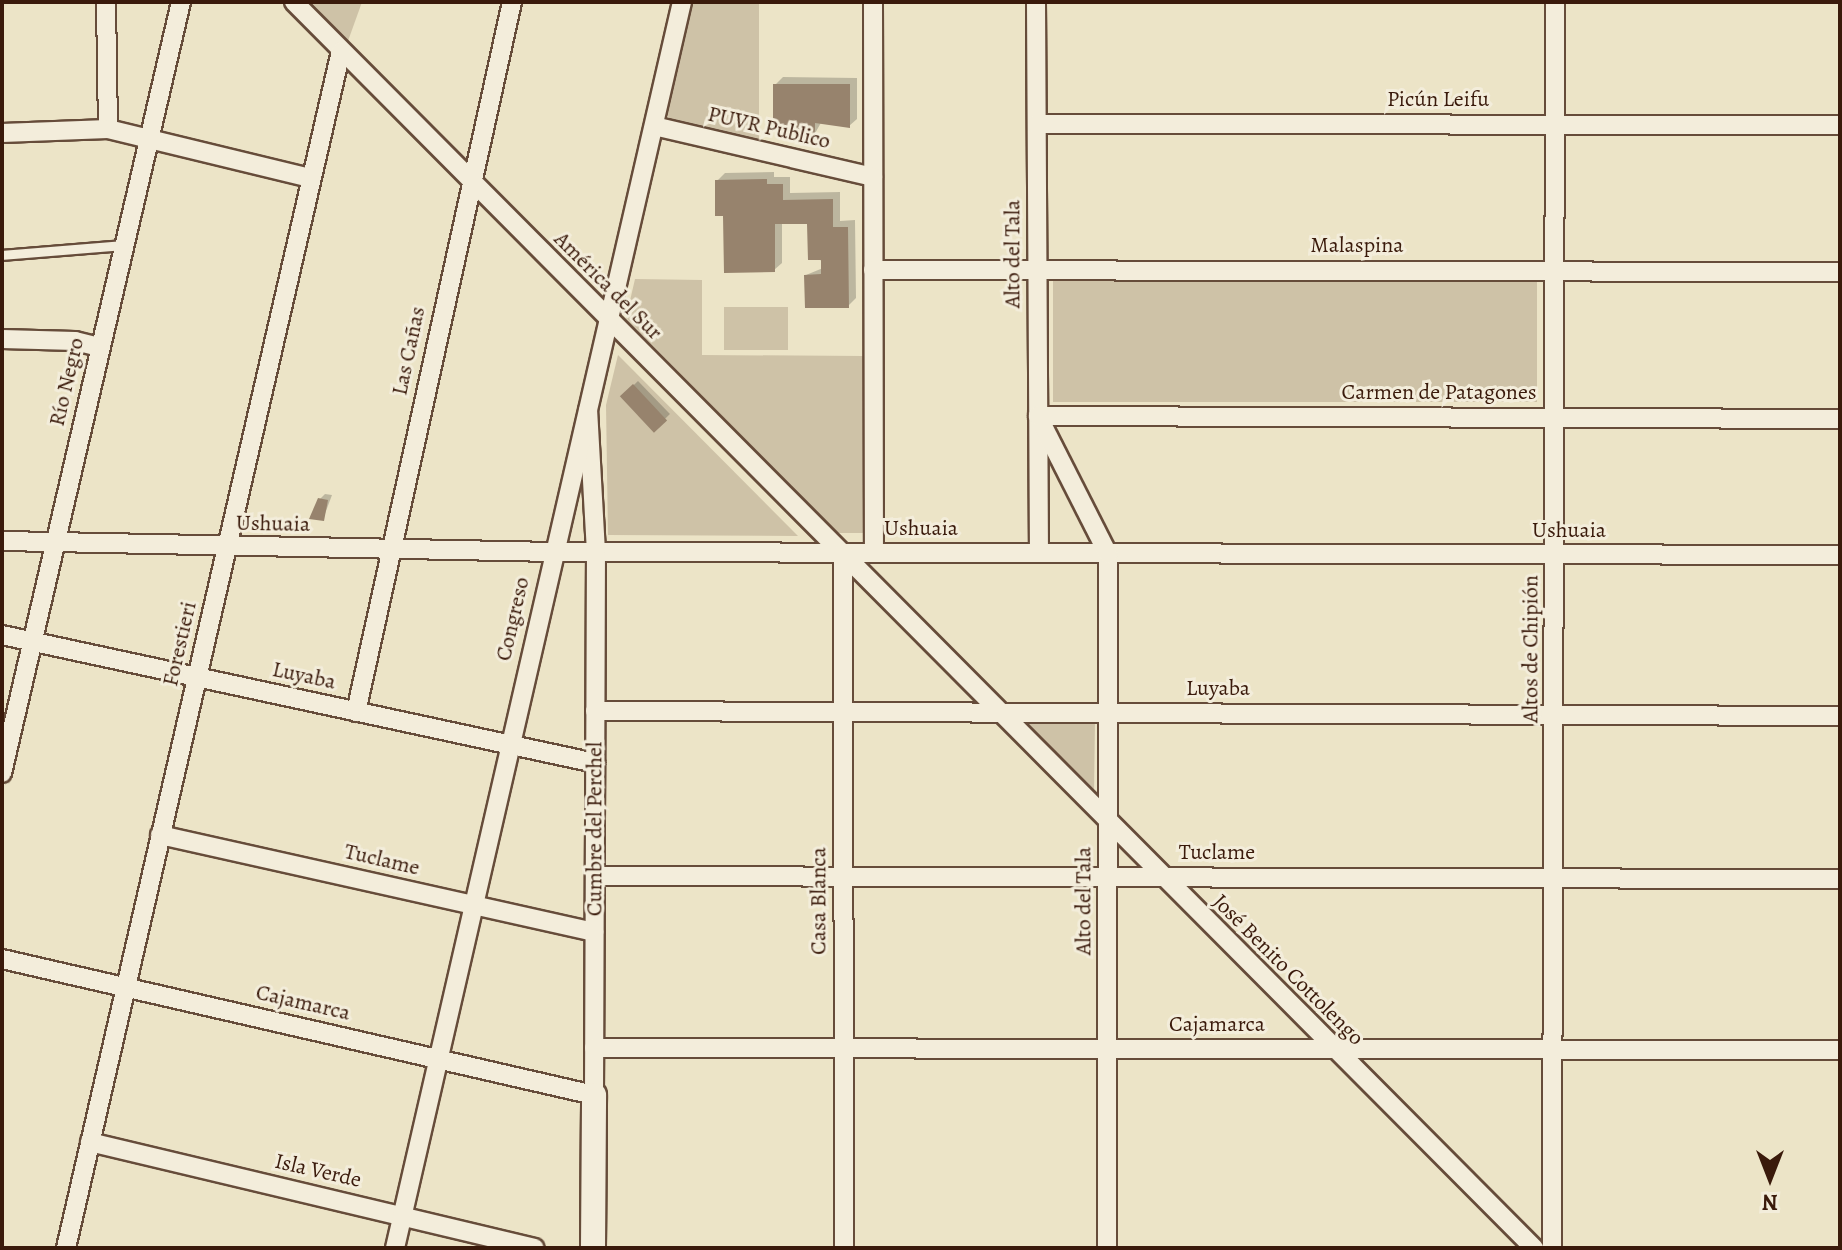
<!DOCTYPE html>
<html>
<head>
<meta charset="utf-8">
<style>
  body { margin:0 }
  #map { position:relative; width:1842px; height:1250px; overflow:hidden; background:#ece4c7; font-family:Alegreya,serif }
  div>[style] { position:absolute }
  .green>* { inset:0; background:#cec2a7; transform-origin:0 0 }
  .shadow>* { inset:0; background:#0003; transform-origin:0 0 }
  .building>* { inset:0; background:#97836d; transform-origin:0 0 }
  .roads { filter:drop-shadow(2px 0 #664c3a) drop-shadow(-2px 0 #664c3a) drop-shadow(0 2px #664c3a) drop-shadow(0 -2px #664c3a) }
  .lane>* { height:9px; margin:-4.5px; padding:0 4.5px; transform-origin:4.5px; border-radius:4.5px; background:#f3eddb }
  .street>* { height:18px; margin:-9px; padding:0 9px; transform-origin:9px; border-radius:9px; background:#f3eddb }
  .secondary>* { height:24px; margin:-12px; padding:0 12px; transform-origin:12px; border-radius:12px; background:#f3eddb }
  span { translate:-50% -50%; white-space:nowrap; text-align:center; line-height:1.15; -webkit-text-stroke:6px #f3eddb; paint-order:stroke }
  .street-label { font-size:22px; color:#3a1a0b }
  .frame { position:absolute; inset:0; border:4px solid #3a1a0b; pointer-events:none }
  .north { position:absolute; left:1730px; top:1138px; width:80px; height:80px; -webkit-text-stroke:6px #f3eddb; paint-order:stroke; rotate:180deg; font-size:22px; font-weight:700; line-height:32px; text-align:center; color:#3a1a0b }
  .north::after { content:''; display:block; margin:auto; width:28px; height:36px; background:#3a1a0b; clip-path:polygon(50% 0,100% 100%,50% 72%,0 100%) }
</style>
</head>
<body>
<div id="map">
  <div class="green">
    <i style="clip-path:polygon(311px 2px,362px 2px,348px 41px)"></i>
    <i style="clip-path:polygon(759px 2px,759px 143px,674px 124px,666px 114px,690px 4px)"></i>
    <i style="clip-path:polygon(635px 279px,702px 280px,702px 355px,863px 356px,863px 533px,837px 533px,626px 318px)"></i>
    <i style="left:1053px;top:280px;width:484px;height:122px"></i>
    <i style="left:788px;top:307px;width:43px;height:64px;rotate:90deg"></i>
    <i style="clip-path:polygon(618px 355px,798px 536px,608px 535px,606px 405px)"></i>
    <i style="clip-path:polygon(1023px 718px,1095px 720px,1094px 794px)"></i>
  </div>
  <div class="shadow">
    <i style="clip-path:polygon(783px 77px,857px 78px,857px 119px,849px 126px,822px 121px,814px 135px,798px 125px,775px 85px)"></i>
    <i style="clip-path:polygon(774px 172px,774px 177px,790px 177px,790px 193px,840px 192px,840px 221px,855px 220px,856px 298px,848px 306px,806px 275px,823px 268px,809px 222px,782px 222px,782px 263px,774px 270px,725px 214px,717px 181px,725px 173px)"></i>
    <i style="left:638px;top:381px;width:46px;height:21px;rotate:46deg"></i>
    <i style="clip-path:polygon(325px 494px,332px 495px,323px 519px,320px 499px)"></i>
  </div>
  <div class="building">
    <i style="clip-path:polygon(773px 84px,850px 84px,850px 128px,815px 123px,815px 137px,796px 136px,796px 127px,773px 127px)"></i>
    <i style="clip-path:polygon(767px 179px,767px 184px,783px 184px,783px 200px,833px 199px,833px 227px,848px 227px,849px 308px,805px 308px,804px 275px,821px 274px,821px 260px,808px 260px,807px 224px,775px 224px,775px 272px,724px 273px,723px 216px,715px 216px,715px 180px)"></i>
    <i style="left:633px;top:384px;width:50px;height:18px;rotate:47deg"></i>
    <i style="clip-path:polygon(318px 498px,328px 500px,324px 521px,309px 519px)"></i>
  </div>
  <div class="roads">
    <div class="lane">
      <i style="left:2px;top:255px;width:121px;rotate:-4.7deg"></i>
    </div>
    <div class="street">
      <i style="left:106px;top:2px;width:127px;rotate:89.1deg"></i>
      <i style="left:294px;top:2px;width:1758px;rotate:45.14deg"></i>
      <i style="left:873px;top:2px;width:551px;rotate:89.9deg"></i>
      <i style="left:1036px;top:2px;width:551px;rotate:89.69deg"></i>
      <i style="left:1037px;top:124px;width:803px;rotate:0.07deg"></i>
      <i style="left:654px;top:126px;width:225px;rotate:13.1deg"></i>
      <i style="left:2px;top:133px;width:106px;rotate:-2.2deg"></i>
      <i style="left:108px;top:129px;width:208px;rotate:13.6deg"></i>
      <i style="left:873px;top:270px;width:967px;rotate:0.12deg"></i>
      <i style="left:2px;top:339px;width:73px;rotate:1.6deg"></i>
      <i style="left:75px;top:341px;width:25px;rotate:14deg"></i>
      <i style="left:2px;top:541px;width:552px;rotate:1.14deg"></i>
      <i style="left:554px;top:552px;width:1286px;rotate:0.13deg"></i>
      <i style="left:843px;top:553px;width:695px;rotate:89.92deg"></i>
      <i style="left:2px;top:635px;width:607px;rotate:12.18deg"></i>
      <i style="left:595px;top:711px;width:1245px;rotate:0.23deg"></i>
      <i style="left:356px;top:712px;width:727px;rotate:-77.61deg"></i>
      <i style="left:2px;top:773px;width:792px;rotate:-76.93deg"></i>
      <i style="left:160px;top:835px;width:445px;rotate:12.6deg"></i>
      <i style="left:595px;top:876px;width:1245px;rotate:0.14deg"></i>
      <i style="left:2px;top:959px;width:607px;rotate:12.94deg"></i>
      <i style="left:594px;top:1095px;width:543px;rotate:-89.79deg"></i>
      <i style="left:596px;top:552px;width:142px;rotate:-93.2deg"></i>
      <i style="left:594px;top:1048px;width:1246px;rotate:0.09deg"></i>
      <i style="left:90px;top:1142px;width:457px;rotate:13.4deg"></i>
      <i style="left:66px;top:1248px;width:1228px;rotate:-77.06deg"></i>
      <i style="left:395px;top:1248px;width:1279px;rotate:-77.03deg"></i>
      <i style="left:1107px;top:1248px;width:694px;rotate:-89.92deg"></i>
      <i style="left:1108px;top:554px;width:155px;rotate:-116.9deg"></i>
      <i style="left:1038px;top:416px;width:802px;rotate:0.21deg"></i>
      <i style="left:1552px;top:1248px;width:1246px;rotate:-89.86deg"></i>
    </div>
    <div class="secondary">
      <i style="left:593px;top:1248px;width:153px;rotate:-89.6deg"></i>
    </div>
  </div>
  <div class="street-label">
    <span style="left:1438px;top:100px">Picún Leifu</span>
    <span style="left:769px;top:128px;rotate:13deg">PUVR Publico</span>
    <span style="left:1357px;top:246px">Malaspina</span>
    <span style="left:1013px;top:254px;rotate:-90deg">Alto del Tala</span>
    <span style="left:608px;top:286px;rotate:45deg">América del Sur</span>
    <span style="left:409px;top:351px;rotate:-78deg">Las Cañas</span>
    <span style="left:67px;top:382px;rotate:-77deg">Río Negro</span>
    <span style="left:1439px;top:393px">Carmen de Patagones</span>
    <span style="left:273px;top:524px;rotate:1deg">Ushuaia</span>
    <span style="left:921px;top:529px">Ushuaia</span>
    <span style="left:1569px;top:531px">Ushuaia</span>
    <span style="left:513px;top:619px;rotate:-77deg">Congreso</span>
    <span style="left:180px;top:644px;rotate:-77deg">Forestieri</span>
    <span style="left:1531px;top:649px;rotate:-90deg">Altos de Chipión</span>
    <span style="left:304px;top:676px;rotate:12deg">Luyaba</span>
    <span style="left:1218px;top:689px">Luyaba</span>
    <span style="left:595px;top:829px;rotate:-90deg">Cumbre del Perchel</span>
    <span style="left:1217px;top:853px">Tuclame</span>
    <span style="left:382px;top:860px;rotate:13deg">Tuclame</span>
    <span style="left:819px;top:901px;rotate:-90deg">Casa Blanca</span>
    <span style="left:1084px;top:901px;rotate:-90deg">Alto del Tala</span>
    <span style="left:1288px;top:970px;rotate:45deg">José Benito Cottolengo</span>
    <span style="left:303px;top:1003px;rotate:13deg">Cajamarca</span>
    <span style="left:1217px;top:1025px">Cajamarca</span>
    <span style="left:318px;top:1171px;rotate:13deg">Isla Verde</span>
  </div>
  <div class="frame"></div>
  <div class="north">N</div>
</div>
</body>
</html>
